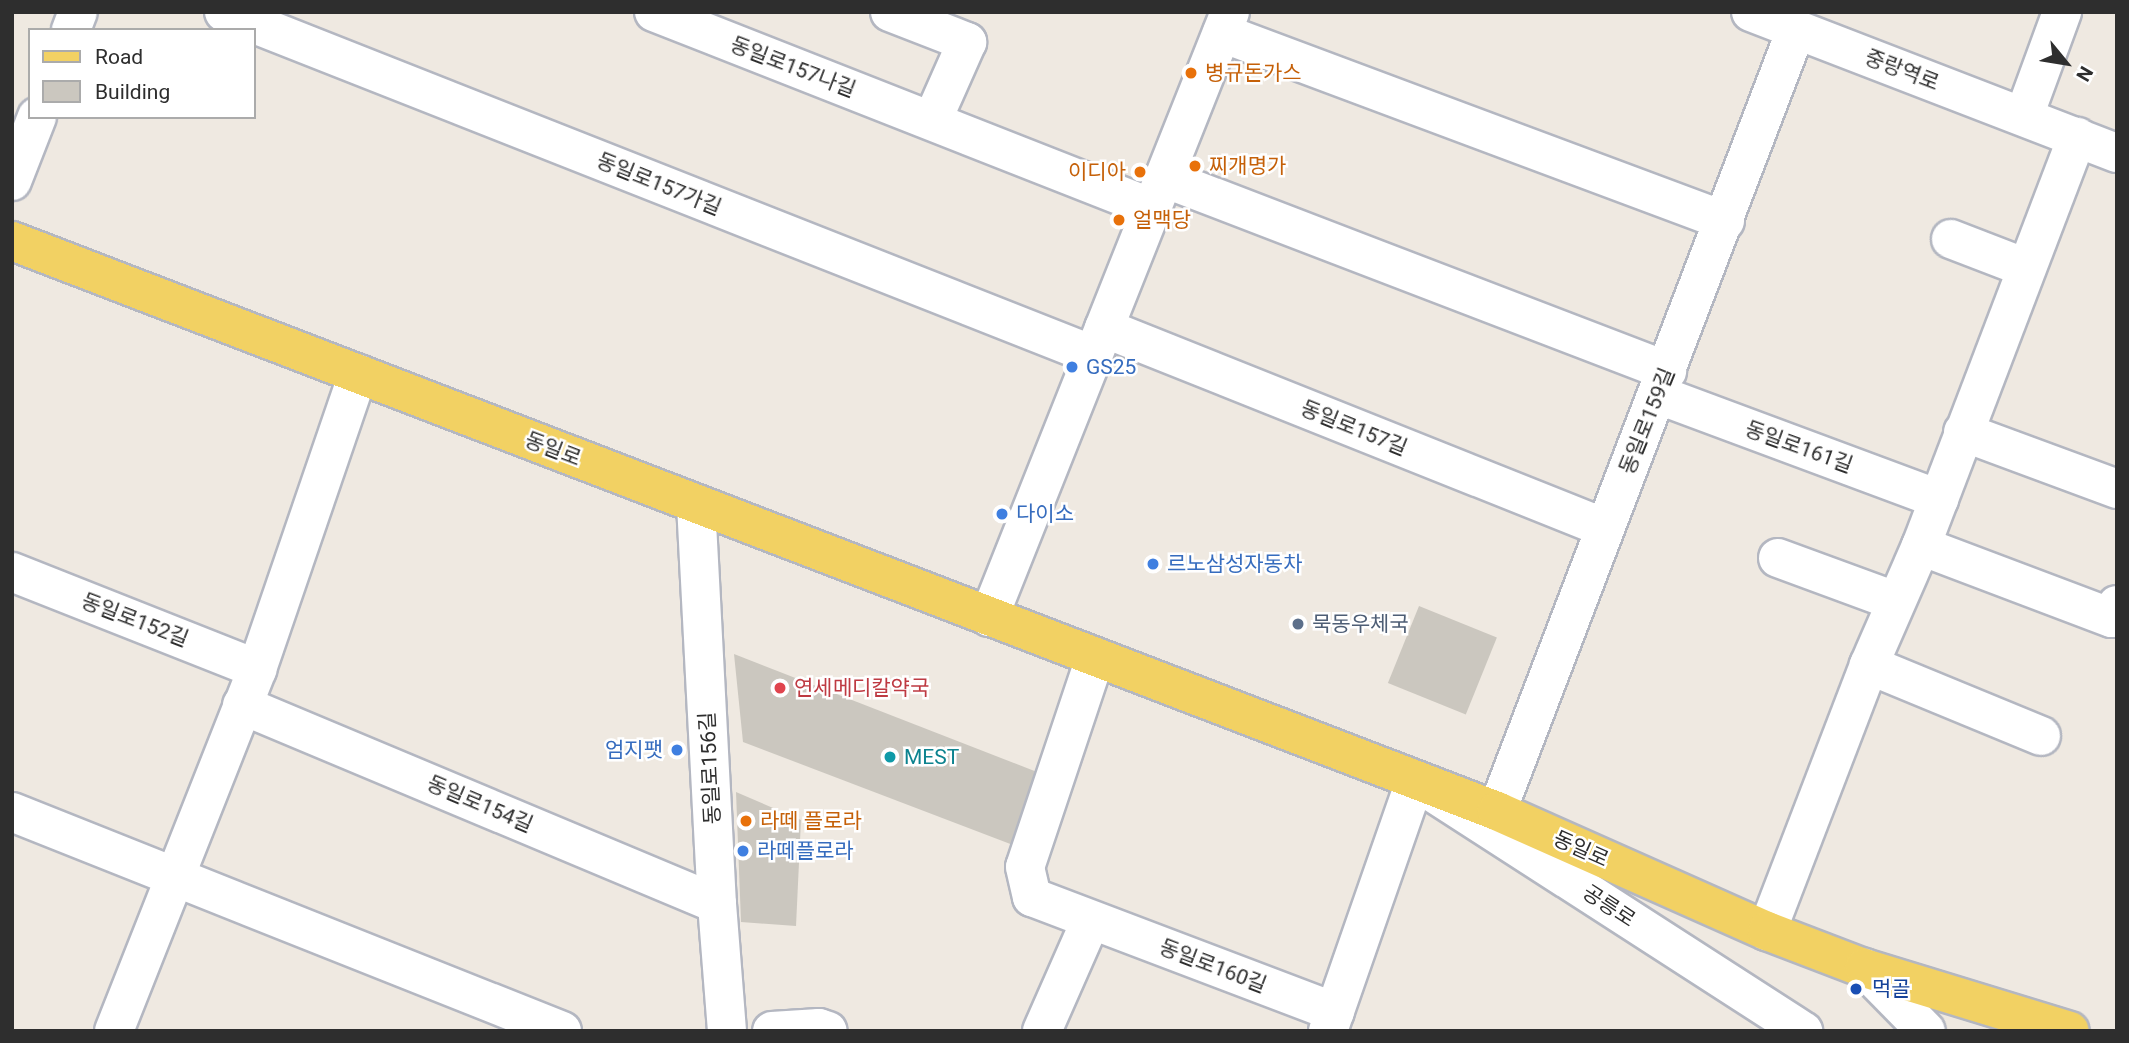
<!DOCTYPE html>
<html>
<head>
<meta charset="utf-8">
<style>
  body { margin:0 }
  #map { position:relative; width:2129px; height:1043px; overflow:hidden; background:#efe9e1; font-family:Roboto,"Noto Sans KR",sans-serif }
  div>[style] { position:absolute }
  .building>* { inset:0; background:#cbc7bf; transform-origin:0 0 }
  .roads { filter:drop-shadow(2px 0 #b4b7c1) drop-shadow(-2px 0 #b4b7c1) drop-shadow(0 2px #b4b7c1) drop-shadow(0 -2px #b4b7c1) }
  .minor>* { height:38px; margin:-19px; padding:0 19px; transform-origin:19px; border-radius:19px; background:#fff }
  .major>* { height:38px; margin:-19px; padding:0 19px; transform-origin:19px; border-radius:19px; background:#f2d163 }
  .dots>* { width:19px; height:19px; translate:-50% -50%; box-sizing:border-box; border:4px solid #fff; border-radius:50% }
  span { translate:-50% -50%; white-space:nowrap; text-align:center; line-height:1.15; -webkit-text-stroke:5px #fff; paint-order:stroke }
  .street-label { font-size:21px; color:#2e2e2e }
  .food-label { font-size:21px; color:#c56008 }
  .left { translate:0 -50%; text-align:left }
  .right { translate:-100% -50%; text-align:right }
  .shop-label { font-size:21px; color:#366cbe }
  .service-label { font-size:21px; color:#4e5e75 }
  .health-label { font-size:21px; color:#be3a42 }
  .culture-label { font-size:21px; color:#0d838f }
  .transit-label { font-size:21px; color:#164399 }
  .frame { position:absolute; inset:0; border:14px solid #2e2e2e; pointer-events:none }
  .legend { position:absolute; left:28px; top:28px; width:228px; height:91px; box-sizing:border-box; background:#fff; border:2px solid #ababab; margin:0; padding:9px 12px; list-style:none; font-size:21px; color:#2e2e2e }
  .legend li { display:flex; align-items:center; gap:14px; height:35px }
  .legend b { width:35px; border:2px solid #ababab }
  .north { position:absolute; left:2031px; top:28px; width:70px; height:70px; -webkit-text-stroke:5px #fff; paint-order:stroke; rotate:120deg; font-size:19px; font-weight:700; line-height:28px; text-align:center; color:#2e2e2e }
  .north::after { content:''; display:block; margin:auto; width:24px; height:32px; background:#2e2e2e; clip-path:polygon(50% 0,100% 100%,50% 72%,0 100%) }
</style>
</head>
<body>
<div id="map">
  <div class="building">
    <i style="left:1419px;top:606px;width:84px;height:83px;rotate:22deg"></i>
    <i style="clip-path:polygon(734px 654px,1037px 772px,1013px 845px,743px 742px)"></i>
    <i style="clip-path:polygon(736px 792px,801px 820px,796px 926px,741px 922px)"></i>
  </div>
  <div class="roads">
    <div class="minor">
      <i style="left:224px;top:12px;width:934px;rotate:21.54deg"></i>
      <i style="left:654px;top:12px;width:535px;rotate:21.48deg"></i>
      <i style="left:890px;top:12px;width:83px;rotate:21.3deg"></i>
      <i style="left:967px;top:42px;width:86px;rotate:113.9deg"></i>
      <i style="left:1751px;top:12px;width:392px;rotate:21.1deg"></i>
      <i style="left:71px;top:30px;width:19px;rotate:-69deg"></i>
      <i style="left:1222px;top:33px;width:537px;rotate:20.49deg"></i>
      <i style="left:2024px;top:116px;width:111px;rotate:-69.9deg"></i>
      <i style="left:1164px;top:178px;width:539px;rotate:20.99deg"></i>
      <i style="left:12px;top:181px;width:69px;rotate:-68.7deg"></i>
      <i style="left:1951px;top:239px;width:80px;rotate:21.1deg"></i>
      <i style="left:1104px;top:328px;width:539px;rotate:21.76deg"></i>
      <i style="left:1659px;top:395px;width:299px;rotate:20.4deg"></i>
      <i style="left:1963px;top:432px;width:164px;rotate:20.3deg"></i>
      <i style="left:696px;top:504px;width:401px;rotate:87deg"></i>
      <i style="left:717px;top:904px;width:127px;rotate:85.5deg"></i>
      <i style="left:1921px;top:546px;width:204px;rotate:20.7deg"></i>
      <i style="left:2112px;top:618px;width:14px;rotate:-69deg"></i>
      <i style="left:1778px;top:558px;width:125px;rotate:20.2deg"></i>
      <i style="left:12px;top:572px;width:264px;rotate:21.6deg"></i>
      <i style="left:989px;top:617px;width:651px;rotate:-68.28deg"></i>
      <i style="left:1095px;top:658px;width:220px;rotate:108.5deg"></i>
      <i style="left:1025px;top:867px;width:31px;rotate:77deg"></i>
      <i style="left:1032px;top:897px;width:324px;rotate:20.8deg"></i>
      <i style="left:1869px;top:665px;width:186px;rotate:22.4deg"></i>
      <i style="left:242px;top:705px;width:515px;rotate:22.73deg"></i>
      <i style="left:1497px;top:811px;width:836px;rotate:-69.05deg"></i>
      <i style="left:12px;top:812px;width:592px;rotate:21.71deg"></i>
      <i style="left:1767px;top:931px;width:285px;rotate:-69deg"></i>
      <i style="left:1869px;top:665px;width:130px;rotate:-66.4deg"></i>
      <i style="left:1921px;top:546px;width:438px;rotate:-69.1deg"></i>
      <i style="left:1864px;top:968px;width:88px;rotate:45.5deg"></i>
      <i style="left:114px;top:1031px;width:389px;rotate:-68.4deg"></i>
      <i style="left:257px;top:669px;width:312px;rotate:-71.1deg"></i>
      <i style="left:772px;top:1031px;width:47px;rotate:-3.7deg"></i>
      <i style="left:819px;top:1028px;width:9px;rotate:18deg"></i>
      <i style="left:1042px;top:1031px;width:121px;rotate:-66.2deg"></i>
      <i style="left:1328px;top:1031px;width:265px;rotate:-70.8deg"></i>
      <i style="left:1415px;top:781px;width:462px;rotate:32.8deg"></i>
    </div>
    <div class="major">
      <i style="left:12px;top:241px;width:1591px;rotate:21deg"></i>
      <i style="left:1497px;top:811px;width:295px;rotate:24deg"></i>
      <i style="left:1767px;top:931px;width:104px;rotate:20.9deg"></i>
      <i style="left:1864px;top:968px;width:215px;rotate:17deg"></i>
    </div>
  </div>
  <div class="dots">
    <i style="left:1191px;top:73px;background:#e8710a"></i>
    <i style="left:1195px;top:166px;background:#e8710a"></i>
    <i style="left:1140px;top:172px;background:#e8710a"></i>
    <i style="left:1119px;top:220px;background:#e8710a"></i>
    <i style="left:1072px;top:367px;background:#3f7fe0"></i>
    <i style="left:1002px;top:514px;background:#3f7fe0"></i>
    <i style="left:1153px;top:564px;background:#3f7fe0"></i>
    <i style="left:1298px;top:624px;background:#5c6f8a"></i>
    <i style="left:780px;top:688px;background:#e0444e"></i>
    <i style="left:677px;top:750px;background:#3f7fe0"></i>
    <i style="left:890px;top:757px;background:#0f9aa8"></i>
    <i style="left:746px;top:821px;background:#e8710a"></i>
    <i style="left:743px;top:851px;background:#3f7fe0"></i>
    <i style="left:1856px;top:989px;background:#1a4fb4"></i>
  </div>
  <div class="street-label">
    <span style="left:793px;top:67px;rotate:21deg">동일로157나길</span>
    <span style="left:1902px;top:70px;rotate:21deg">중랑역로</span>
    <span style="left:659px;top:184px;rotate:22deg">동일로157가길</span>
    <span style="left:1647px;top:421px;rotate:-68deg">동일로159길</span>
    <span style="left:1354px;top:428px;rotate:22deg">동일로157길</span>
    <span style="left:1799px;top:447px;rotate:20deg">동일로161길</span>
    <span style="left:553px;top:449px;rotate:21deg">동일로</span>
    <span style="left:135px;top:620px;rotate:21deg">동일로152길</span>
    <span style="left:710px;top:768px;rotate:-93deg">동일로156길</span>
    <span style="left:480px;top:804px;rotate:23deg">동일로154길</span>
    <span style="left:1581px;top:849px;rotate:24deg">동일로</span>
    <span style="left:1609px;top:906px;rotate:33deg">공릉로</span>
    <span style="left:1213px;top:966px;rotate:21deg">동일로160길</span>
  </div>
  <div class="food-label">
    <span class="left" style="left:1205px;top:73px">병규돈가스</span>
    <span class="left" style="left:1209px;top:166px">찌개명가</span>
    <span class="right" style="left:1126px;top:172px">이디아</span>
    <span class="left" style="left:1133px;top:220px">얼맥당</span>
    <span class="left" style="left:760px;top:821px">라떼 플로라</span>
  </div>
  <div class="shop-label">
    <span class="left" style="left:1086px;top:367px">GS25</span>
    <span class="left" style="left:1016px;top:514px">다이소</span>
    <span class="left" style="left:1167px;top:564px">르노삼성자동차</span>
    <span class="right" style="left:663px;top:750px">엄지팻</span>
    <span class="left" style="left:757px;top:851px">라떼플로라</span>
  </div>
  <div class="service-label">
    <span class="left" style="left:1312px;top:624px">묵동우체국</span>
  </div>
  <div class="health-label">
    <span class="left" style="left:794px;top:688px">연세메디칼약국</span>
  </div>
  <div class="culture-label">
    <span class="left" style="left:904px;top:757px">MEST</span>
  </div>
  <div class="transit-label">
    <span class="left" style="left:1872px;top:989px">먹골</span>
  </div>
  <div class="frame"></div>
  <ul class="legend">
  <li><b style="height:9px;background:#f2d163"></b>Road</li>
  <li><b style="height:19px;background:#cbc7bf"></b>Building</li>
  </ul>
  <div class="north">N</div>
</div>
</body>
</html>
